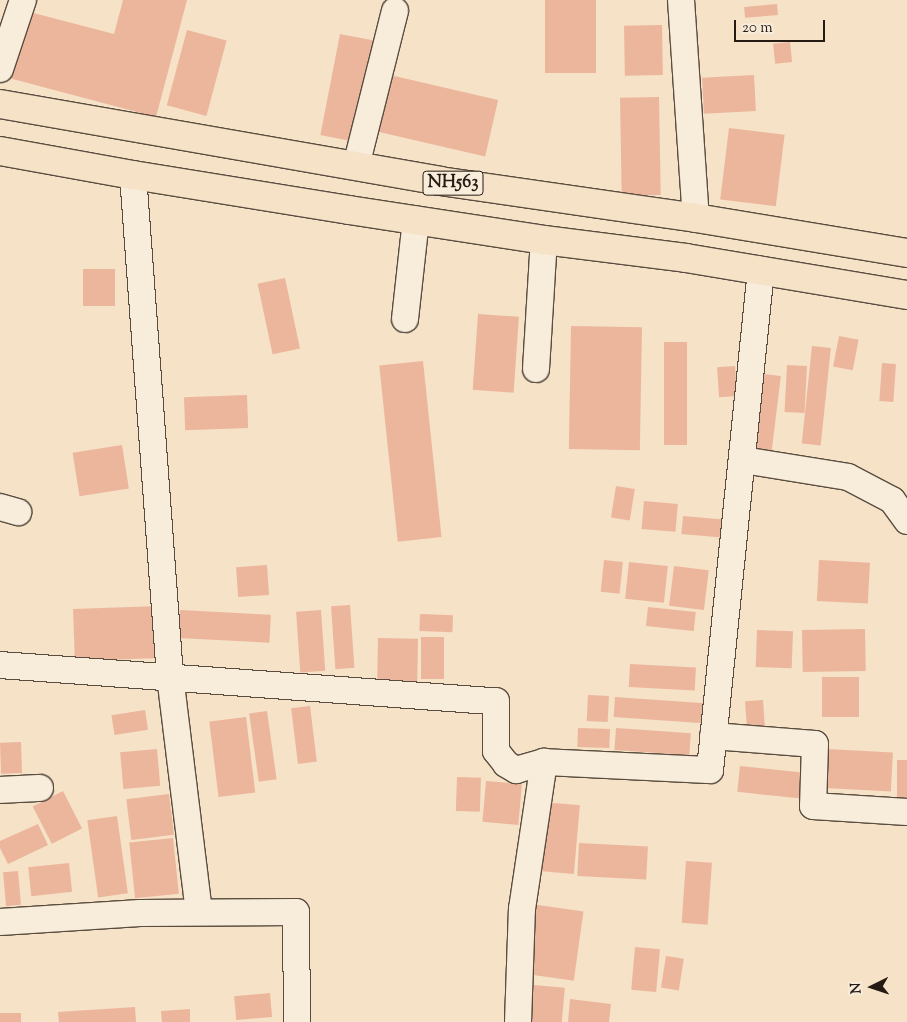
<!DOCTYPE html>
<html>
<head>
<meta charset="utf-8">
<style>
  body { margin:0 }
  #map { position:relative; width:907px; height:1022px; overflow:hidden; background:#f5e2c7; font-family:"Sorts Mill Goudy",serif }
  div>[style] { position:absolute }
  .building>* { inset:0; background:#ecb69d; transform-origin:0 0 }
  .roads { filter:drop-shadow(1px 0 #5a4d40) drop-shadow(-1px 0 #5a4d40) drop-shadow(0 1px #5a4d40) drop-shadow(0 -1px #5a4d40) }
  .minor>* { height:26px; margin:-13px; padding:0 13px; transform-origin:13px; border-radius:13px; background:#f8ecdb }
  .trunk>* { height:28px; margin:-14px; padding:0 14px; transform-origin:14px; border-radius:14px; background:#f5e2c7 }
  span { translate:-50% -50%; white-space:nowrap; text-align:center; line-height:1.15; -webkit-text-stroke:4px #f8ecdb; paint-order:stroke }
  .shield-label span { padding:1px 4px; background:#f8ecdb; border:1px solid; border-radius:4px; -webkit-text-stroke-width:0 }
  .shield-label { font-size:18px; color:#261b13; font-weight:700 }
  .north { position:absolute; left:847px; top:962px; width:50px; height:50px; -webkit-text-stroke:4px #f8ecdb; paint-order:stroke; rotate:266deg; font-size:14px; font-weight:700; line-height:20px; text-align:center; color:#261b13 }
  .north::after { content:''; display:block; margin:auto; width:18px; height:22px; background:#261b13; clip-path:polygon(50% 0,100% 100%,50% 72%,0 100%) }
  .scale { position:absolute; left:734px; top:20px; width:91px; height:22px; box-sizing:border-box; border:2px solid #261b13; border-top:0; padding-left:6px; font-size:15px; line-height:18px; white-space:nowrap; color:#261b13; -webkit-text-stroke:4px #f8ecdb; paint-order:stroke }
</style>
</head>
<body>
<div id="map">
  <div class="building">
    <i style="clip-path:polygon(123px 0,187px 0,156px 117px,5px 77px,22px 10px,114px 34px)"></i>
    <i style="left:545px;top:0;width:51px;height:73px"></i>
    <i style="left:777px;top:4px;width:11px;height:33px;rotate:85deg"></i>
    <i style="left:662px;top:25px;width:50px;height:38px;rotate:89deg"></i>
    <i style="left:187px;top:30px;width:41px;height:78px;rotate:15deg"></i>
    <i style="left:340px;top:34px;width:36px;height:103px;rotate:11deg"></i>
    <i style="left:790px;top:42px;width:20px;height:17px;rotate:84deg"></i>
    <i style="left:390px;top:75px;width:111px;height:58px;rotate:13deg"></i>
    <i style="left:754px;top:75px;width:36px;height:52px;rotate:87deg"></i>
    <i style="left:659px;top:97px;width:98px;height:39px;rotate:89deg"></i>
    <i style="left:729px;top:128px;width:56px;height:72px;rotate:7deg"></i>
    <i style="left:83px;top:269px;width:32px;height:37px"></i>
    <i style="left:285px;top:278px;width:72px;height:28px;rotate:78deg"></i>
    <i style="left:478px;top:314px;width:41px;height:76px;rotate:4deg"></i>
    <i style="left:571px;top:326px;width:71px;height:123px;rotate:1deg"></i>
    <i style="left:839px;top:336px;width:20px;height:31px;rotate:11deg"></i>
    <i style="left:664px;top:342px;width:23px;height:103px"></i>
    <i style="left:812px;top:346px;width:19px;height:98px;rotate:6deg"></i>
    <i style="left:423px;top:361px;width:177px;height:44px;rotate:84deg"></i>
    <i style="left:882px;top:363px;width:14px;height:38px;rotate:4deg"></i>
    <i style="left:787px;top:365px;width:20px;height:47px;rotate:3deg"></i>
    <i style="left:735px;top:366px;width:30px;height:18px;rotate:86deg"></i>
    <i style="left:764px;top:374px;width:17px;height:79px;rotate:7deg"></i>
    <i style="left:247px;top:395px;width:33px;height:63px;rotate:88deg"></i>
    <i style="left:122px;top:445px;width:44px;height:50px;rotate:81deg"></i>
    <i style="left:616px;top:486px;width:19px;height:32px;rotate:9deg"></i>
    <i style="left:644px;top:501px;width:34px;height:28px;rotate:5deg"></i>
    <i style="left:683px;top:516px;width:43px;height:18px;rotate:5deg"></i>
    <i style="left:604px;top:560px;width:19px;height:32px;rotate:6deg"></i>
    <i style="left:819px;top:560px;width:51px;height:41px;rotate:3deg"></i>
    <i style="left:629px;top:562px;width:39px;height:37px;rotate:6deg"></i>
    <i style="left:267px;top:565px;width:30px;height:31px;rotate:86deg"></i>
    <i style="left:674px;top:566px;width:35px;height:40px;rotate:7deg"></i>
    <i style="left:350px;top:605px;width:63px;height:19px;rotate:86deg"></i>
    <i style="left:159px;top:606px;width:52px;height:86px;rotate:88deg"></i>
    <i style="left:648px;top:607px;width:48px;height:19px;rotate:6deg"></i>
    <i style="left:180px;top:610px;width:91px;height:28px;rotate:3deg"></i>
    <i style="left:321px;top:610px;width:61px;height:25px;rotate:86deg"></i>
    <i style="left:420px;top:614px;width:33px;height:17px;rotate:2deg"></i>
    <i style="left:865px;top:629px;width:42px;height:63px;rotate:89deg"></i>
    <i style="left:757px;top:630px;width:36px;height:37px;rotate:2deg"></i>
    <i style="left:421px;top:637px;width:23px;height:42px"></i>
    <i style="left:378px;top:638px;width:40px;height:44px;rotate:1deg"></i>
    <i style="left:630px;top:664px;width:66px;height:23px;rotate:3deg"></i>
    <i style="left:822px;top:677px;width:37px;height:40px"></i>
    <i style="left:588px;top:695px;width:21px;height:26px;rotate:3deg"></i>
    <i style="left:615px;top:697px;width:90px;height:20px;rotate:4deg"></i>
    <i style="left:763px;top:700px;width:31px;height:18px;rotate:86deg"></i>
    <i style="left:310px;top:706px;width:56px;height:19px;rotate:83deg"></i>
    <i style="left:145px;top:710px;width:20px;height:34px;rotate:81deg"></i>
    <i style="left:267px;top:711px;width:69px;height:18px;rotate:82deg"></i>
    <i style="left:246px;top:717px;width:76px;height:37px;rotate:83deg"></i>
    <i style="left:578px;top:728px;width:32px;height:19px;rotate:2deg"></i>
    <i style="left:616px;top:728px;width:75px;height:22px;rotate:4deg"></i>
    <i style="left:21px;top:742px;width:31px;height:21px;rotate:88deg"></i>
    <i style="left:157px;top:749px;width:37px;height:37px;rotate:85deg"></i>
    <i style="left:827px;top:749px;width:66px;height:39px;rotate:3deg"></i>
    <i style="left:897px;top:760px;width:10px;height:43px"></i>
    <i style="left:740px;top:766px;width:62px;height:26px;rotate:6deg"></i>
    <i style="left:457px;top:777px;width:24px;height:34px;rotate:2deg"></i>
    <i style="left:486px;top:781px;width:36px;height:41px;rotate:5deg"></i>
    <i style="left:63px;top:791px;width:42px;height:34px;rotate:63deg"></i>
    <i style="left:169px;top:794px;width:41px;height:43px;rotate:83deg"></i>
    <i style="left:542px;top:802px;width:38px;height:69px;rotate:5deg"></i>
    <i style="left:117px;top:816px;width:78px;height:30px;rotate:82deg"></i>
    <i style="clip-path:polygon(38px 824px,48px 845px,8px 864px,0 848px,0 841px)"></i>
    <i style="left:173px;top:838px;width:56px;height:44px;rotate:84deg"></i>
    <i style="left:579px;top:843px;width:69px;height:33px;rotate:3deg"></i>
    <i style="left:686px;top:861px;width:26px;height:62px;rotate:4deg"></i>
    <i style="left:69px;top:863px;width:29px;height:41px;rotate:84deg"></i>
    <i style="left:18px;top:871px;width:34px;height:15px;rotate:85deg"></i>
    <i style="left:531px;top:904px;width:53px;height:70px;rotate:8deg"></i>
    <i style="left:635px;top:947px;width:25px;height:43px;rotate:5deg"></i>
    <i style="left:666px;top:956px;width:18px;height:32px;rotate:9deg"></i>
    <i style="left:522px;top:984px;width:43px;height:38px;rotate:5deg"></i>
    <i style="left:270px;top:993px;width:24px;height:36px;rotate:85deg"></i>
    <i style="clip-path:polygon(570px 999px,611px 1004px,609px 1022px,568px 1022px)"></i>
    <i style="clip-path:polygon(135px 1007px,136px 1022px,59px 1022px,58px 1012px)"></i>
    <i style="clip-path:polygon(190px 1009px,190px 1022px,162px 1022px,161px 1011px)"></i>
    <i style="left:21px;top:1013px;width:9px;height:21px;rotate:90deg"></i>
  </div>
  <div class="roads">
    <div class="minor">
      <i style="left:681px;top:0;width:219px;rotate:86.1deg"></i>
      <i style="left:0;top:69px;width:73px;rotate:-71.6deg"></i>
      <i style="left:356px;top:166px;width:160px;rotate:-75.9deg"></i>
      <i style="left:133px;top:175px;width:502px;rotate:85.78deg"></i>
      <i style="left:170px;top:676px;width:237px;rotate:83deg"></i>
      <i style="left:405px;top:319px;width:100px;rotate:-83.7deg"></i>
      <i style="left:536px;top:369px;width:129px;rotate:-86.5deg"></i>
      <i style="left:743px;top:460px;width:106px;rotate:9.2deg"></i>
      <i style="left:848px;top:477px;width:50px;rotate:27.6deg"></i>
      <i style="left:892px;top:500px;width:26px;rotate:54deg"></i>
      <i style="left:0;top:507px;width:19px;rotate:16deg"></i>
      <i style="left:0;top:665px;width:497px;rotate:4.2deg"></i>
      <i style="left:496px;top:701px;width:50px;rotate:90deg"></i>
      <i style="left:496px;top:751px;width:16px;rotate:52deg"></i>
      <i style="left:506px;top:764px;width:12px;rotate:31deg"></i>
      <i style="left:516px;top:770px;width:29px;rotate:-16deg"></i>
      <i style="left:713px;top:736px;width:102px;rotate:4.5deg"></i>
      <i style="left:815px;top:744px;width:62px;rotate:91.8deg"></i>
      <i style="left:813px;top:806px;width:94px;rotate:3.7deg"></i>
      <i style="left:0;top:790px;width:40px;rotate:-2.9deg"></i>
      <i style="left:0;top:922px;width:140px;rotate:-3.7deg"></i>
      <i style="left:140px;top:913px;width:156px;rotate:-0.4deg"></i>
      <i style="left:296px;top:912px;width:110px;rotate:89.5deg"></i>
      <i style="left:518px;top:1022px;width:113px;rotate:-88deg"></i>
      <i style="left:522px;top:909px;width:149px;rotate:-81.5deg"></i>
      <i style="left:544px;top:762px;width:166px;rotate:2.8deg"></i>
      <i style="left:710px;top:770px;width:503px;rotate:-84.18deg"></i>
    </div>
    <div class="trunk">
      <i style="left:0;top:104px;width:447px;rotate:9.9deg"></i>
      <i style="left:440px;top:181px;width:259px;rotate:8.2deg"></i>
      <i style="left:696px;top:218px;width:214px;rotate:9.4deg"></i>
      <i style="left:0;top:151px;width:135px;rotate:10.2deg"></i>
      <i style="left:133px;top:175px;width:219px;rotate:9.2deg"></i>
      <i style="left:349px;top:210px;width:197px;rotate:8.7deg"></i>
      <i style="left:544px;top:240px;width:143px;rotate:7.2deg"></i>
      <i style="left:686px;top:258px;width:224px;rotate:9.5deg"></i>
    </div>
  </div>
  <div class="shield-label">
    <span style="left:453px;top:183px">NH563</span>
  </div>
  <div class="north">N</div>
  <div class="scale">20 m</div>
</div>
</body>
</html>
